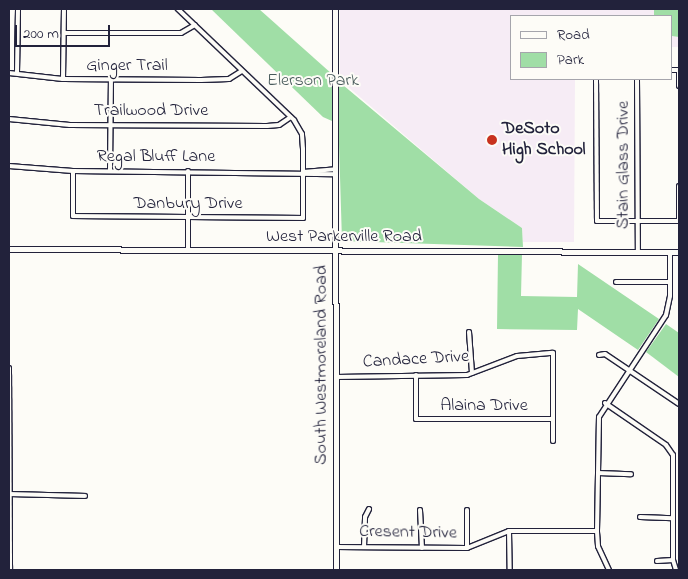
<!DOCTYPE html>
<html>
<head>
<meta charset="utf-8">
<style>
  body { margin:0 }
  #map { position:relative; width:688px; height:579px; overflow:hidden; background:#fdfcf7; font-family:"Indie Flower",sans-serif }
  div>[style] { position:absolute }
  .built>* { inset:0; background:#f6ecf5 }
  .green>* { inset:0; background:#a0dea6 }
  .roads { filter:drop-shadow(1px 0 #22223b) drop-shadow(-1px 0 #22223b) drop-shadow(0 1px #22223b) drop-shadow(0 -1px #22223b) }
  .street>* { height:4px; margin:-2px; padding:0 2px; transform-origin:2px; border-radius:2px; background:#fdfcf7 }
  .secondary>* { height:5px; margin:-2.5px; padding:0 2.5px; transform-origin:2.5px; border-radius:2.5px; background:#fdfcf7 }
  .dots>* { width:14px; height:14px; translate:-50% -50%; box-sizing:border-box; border:2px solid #fdfcf7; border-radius:50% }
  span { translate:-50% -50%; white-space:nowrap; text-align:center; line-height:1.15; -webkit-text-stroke:4px #fdfcf7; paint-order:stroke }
  .street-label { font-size:18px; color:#22223b }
  .park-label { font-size:18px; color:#485a5b }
  .poi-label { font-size:18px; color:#22223b; font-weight:700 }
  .left { translate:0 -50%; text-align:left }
  .frame { position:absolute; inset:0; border:10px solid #22223b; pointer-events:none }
  .legend { position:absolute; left:510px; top:15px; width:162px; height:65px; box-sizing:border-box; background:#fdfcf7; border:1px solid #a5a5ac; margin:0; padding:6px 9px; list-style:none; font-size:15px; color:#22223b }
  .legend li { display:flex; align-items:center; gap:10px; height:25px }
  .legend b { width:25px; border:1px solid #a5a5ac }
  .scale { position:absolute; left:15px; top:25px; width:95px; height:22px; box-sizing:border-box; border:2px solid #22223b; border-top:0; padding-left:6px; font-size:15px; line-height:18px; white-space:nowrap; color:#22223b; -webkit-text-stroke:4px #fdfcf7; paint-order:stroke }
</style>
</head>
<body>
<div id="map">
  <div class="built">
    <i style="clip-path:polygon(340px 9px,679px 9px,679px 47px,672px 47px,672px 16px,512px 16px,512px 79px,575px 79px,574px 242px,523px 242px,522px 228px,479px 199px,340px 80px)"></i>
  </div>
  <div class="green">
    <i style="clip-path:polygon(211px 9px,259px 9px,332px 74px,332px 121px,323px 117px)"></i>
    <i style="clip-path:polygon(654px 9px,679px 9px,679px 37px,672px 36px,672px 16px,654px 16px)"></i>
    <i style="clip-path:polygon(337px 80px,479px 199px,522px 228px,523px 247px,342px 241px)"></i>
    <i style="clip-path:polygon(498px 254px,522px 254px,521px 296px,577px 297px,578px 264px,659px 319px,638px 350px,578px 309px,577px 330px,497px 329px)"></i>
    <i style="clip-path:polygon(666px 324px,679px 333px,679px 377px,646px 352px)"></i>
  </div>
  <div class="roads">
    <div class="street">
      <i style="left:64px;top:33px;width:117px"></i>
      <i style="left:181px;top:33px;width:16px;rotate:-30deg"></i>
      <i style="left:672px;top:70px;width:7px"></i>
      <i style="left:679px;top:70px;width:16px;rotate:90deg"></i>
      <i style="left:9px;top:73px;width:54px;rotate:6.3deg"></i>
      <i style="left:63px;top:79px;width:138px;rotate:0.4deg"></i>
      <i style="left:201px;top:80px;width:28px;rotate:-2deg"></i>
      <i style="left:229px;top:79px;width:15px;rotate:-32deg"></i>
      <i style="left:17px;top:73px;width:64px;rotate:-89.1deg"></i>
      <i style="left:63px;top:79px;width:70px;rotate:-89.2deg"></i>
      <i style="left:596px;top:79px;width:142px;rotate:89.6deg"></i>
      <i style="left:597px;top:221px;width:82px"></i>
      <i style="left:637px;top:79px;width:172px;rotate:89.7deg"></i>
      <i style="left:9px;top:119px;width:61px;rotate:5.6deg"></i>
      <i style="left:70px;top:125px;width:197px;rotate:0.3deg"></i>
      <i style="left:267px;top:126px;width:12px;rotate:-5deg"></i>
      <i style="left:279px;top:125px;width:14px;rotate:-34deg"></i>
      <i style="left:9px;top:166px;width:64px;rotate:4.5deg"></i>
      <i style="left:73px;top:171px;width:263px;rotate:0.7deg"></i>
      <i style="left:73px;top:171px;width:45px;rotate:90deg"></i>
      <i style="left:73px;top:216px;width:230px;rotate:0.5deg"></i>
      <i style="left:303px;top:218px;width:69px;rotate:-90deg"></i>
      <i style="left:303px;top:149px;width:15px;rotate:-94deg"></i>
      <i style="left:302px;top:134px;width:16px;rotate:-120deg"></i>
      <i style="left:294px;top:120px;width:161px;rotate:-136.3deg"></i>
      <i style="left:110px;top:171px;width:92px;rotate:-89.4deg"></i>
      <i style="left:303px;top:172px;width:33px;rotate:-5deg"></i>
      <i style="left:679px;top:221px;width:35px;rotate:-90deg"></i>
      <i style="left:188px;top:249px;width:78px;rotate:-90deg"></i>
      <i style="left:616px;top:282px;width:54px"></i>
      <i style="left:469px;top:332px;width:41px;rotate:85.8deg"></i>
      <i style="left:599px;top:355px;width:6px;rotate:-9deg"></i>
      <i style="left:605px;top:354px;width:89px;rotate:34deg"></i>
      <i style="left:9px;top:368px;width:202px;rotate:89.7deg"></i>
      <i style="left:416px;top:375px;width:44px;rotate:90deg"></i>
      <i style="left:416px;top:419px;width:137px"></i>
      <i style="left:336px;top:377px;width:131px;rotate:-0.9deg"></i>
      <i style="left:467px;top:375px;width:53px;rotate:-20.8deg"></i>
      <i style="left:517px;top:356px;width:36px;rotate:-5deg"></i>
      <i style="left:553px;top:353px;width:88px;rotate:90deg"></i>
      <i style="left:605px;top:403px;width:74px;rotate:34.5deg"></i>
      <i style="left:666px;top:445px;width:12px;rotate:55deg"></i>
      <i style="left:673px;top:455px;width:105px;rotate:90deg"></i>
      <i style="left:673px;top:560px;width:10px;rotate:73deg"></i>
      <i style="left:598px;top:473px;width:33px;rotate:2deg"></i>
      <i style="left:11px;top:494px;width:74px;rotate:1.5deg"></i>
      <i style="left:420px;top:510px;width:38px;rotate:87deg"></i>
      <i style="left:640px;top:517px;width:33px;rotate:2deg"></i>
      <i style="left:509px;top:531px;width:39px;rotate:89deg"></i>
      <i style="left:336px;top:547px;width:131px;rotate:0.4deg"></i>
      <i style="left:467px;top:548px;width:45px;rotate:-22deg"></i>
      <i style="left:509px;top:531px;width:88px"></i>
      <i style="left:364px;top:547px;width:30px;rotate:-88deg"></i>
      <i style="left:365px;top:517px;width:9px;rotate:-63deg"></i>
      <i style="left:467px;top:548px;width:38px;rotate:-90deg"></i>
      <i style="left:657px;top:561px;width:16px;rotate:-4deg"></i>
      <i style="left:609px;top:570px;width:26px;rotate:-115deg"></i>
      <i style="left:598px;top:546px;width:15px;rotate:-94deg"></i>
      <i style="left:597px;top:531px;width:114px;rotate:-89deg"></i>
      <i style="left:599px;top:417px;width:122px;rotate:-56.7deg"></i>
      <i style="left:666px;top:315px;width:19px;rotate:-78deg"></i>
      <i style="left:670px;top:296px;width:44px;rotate:-90deg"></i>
    </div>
    <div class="secondary">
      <i style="left:335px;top:9px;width:561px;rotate:89.9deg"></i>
      <i style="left:9px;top:249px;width:670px;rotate:0.26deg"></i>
    </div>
  </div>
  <div class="dots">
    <i style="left:492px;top:140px;background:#c8321e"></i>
  </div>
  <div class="street-label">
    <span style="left:127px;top:66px">Ginger Trail</span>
    <span style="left:151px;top:111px">Trailwood Drive</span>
    <span style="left:156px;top:157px">Regal Bluff Lane</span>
    <span style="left:624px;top:165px;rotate:-90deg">Stain Glass Drive</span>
    <span style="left:188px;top:204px">Danbury Drive</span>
    <span style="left:344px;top:237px">West Parkerville Road</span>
    <span style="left:416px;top:360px;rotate:-3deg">Candace Drive</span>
    <span style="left:322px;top:365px;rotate:-90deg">South Westmoreland Road</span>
    <span style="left:484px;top:406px">Alaina Drive</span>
    <span style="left:408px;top:533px;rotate:1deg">Cresent Drive</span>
  </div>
  <div class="park-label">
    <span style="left:313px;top:81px">Elerson Park</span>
  </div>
  <div class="poi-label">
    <span class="left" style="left:502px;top:140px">DeSoto<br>High School</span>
  </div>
  <div class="frame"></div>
  <ul class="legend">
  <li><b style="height:6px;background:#fdfcf7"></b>Road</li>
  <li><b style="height:14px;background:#a0dea6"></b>Park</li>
  </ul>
  <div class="scale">200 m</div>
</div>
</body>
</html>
